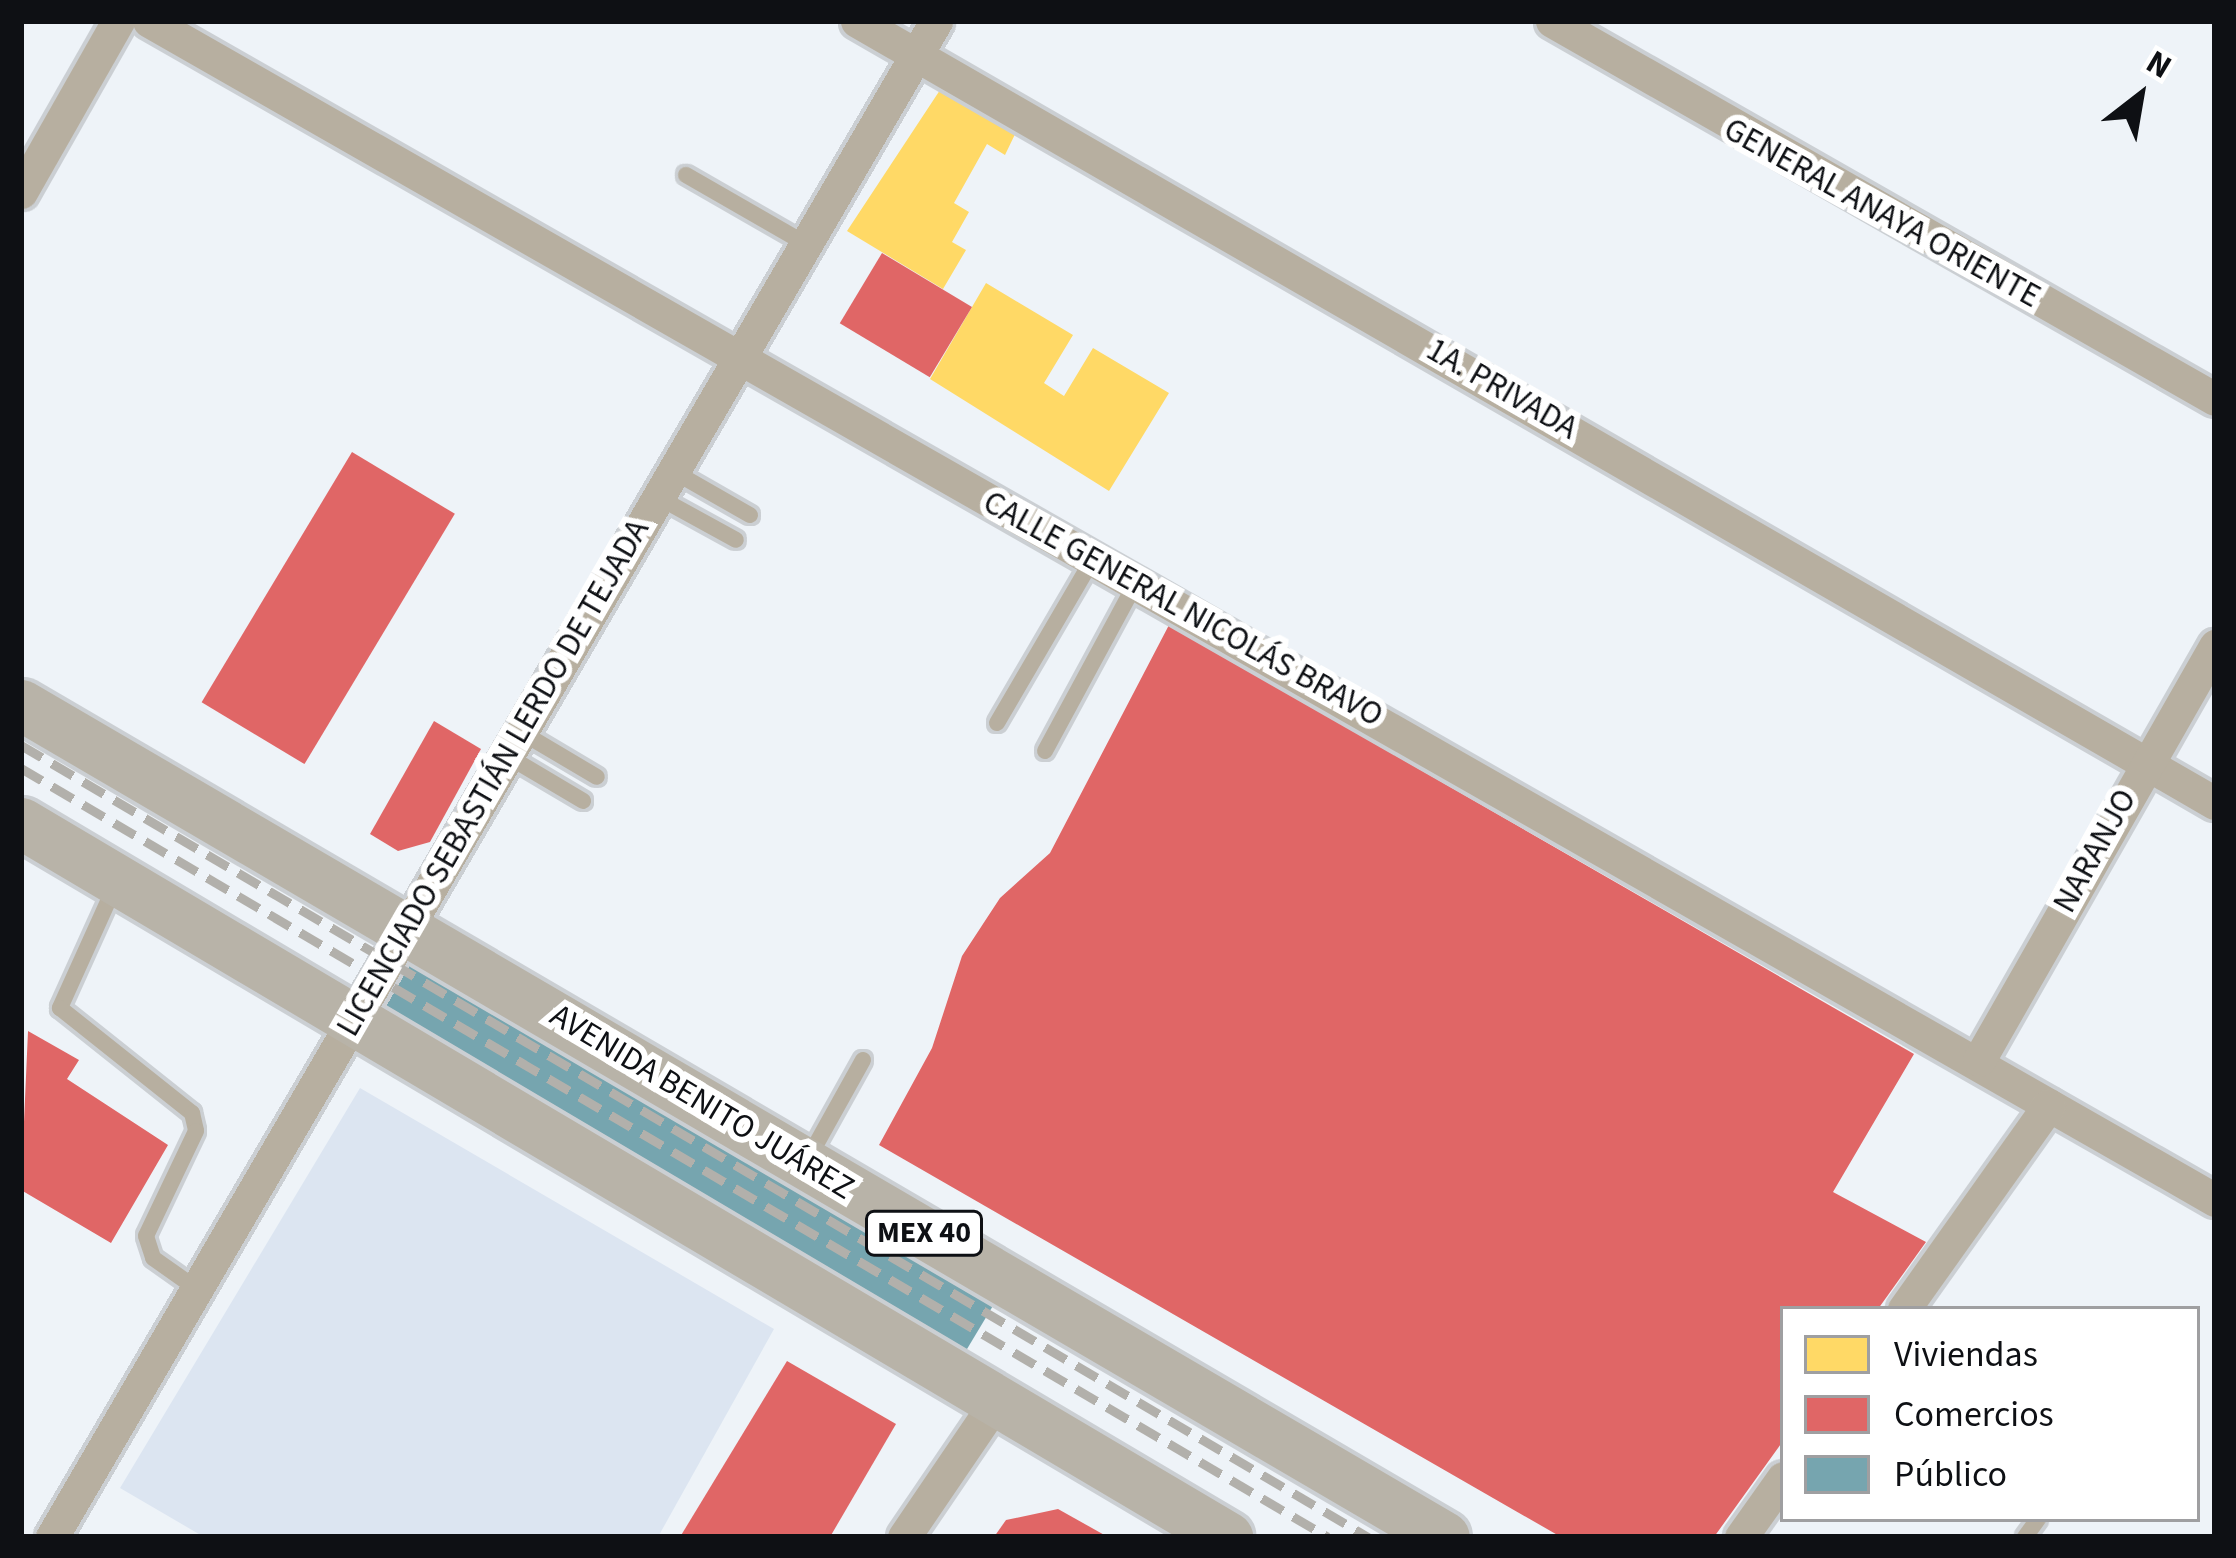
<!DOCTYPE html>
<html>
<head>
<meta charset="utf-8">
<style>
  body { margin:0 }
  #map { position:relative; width:2236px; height:1558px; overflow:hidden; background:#eef3f8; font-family:"Source Sans 3",sans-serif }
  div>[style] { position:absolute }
  .built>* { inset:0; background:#dce5f1 }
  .homes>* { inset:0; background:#ffd966 }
  .shops>* { inset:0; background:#e06666; transform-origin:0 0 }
  .public>* { inset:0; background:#76a5af; transform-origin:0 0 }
  .roads { filter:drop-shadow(3px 0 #cbcfd3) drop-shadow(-3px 0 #cbcfd3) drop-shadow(0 3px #cbcfd3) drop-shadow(0 -3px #cbcfd3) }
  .service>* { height:16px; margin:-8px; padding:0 8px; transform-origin:8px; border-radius:8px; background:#b7afa0 }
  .minor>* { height:33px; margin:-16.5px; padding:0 16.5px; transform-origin:16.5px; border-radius:16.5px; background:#b7afa0 }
  .primary>* { height:51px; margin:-25.5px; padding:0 25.5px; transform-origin:25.5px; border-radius:25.5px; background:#b8b3a8 }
  .rail>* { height:9px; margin-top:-4.5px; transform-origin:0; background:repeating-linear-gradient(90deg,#b2b0ab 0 24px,transparent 0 36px) }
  span { translate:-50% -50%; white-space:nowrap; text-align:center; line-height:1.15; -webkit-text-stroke:12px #fff; paint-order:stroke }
  .shield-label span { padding:3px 9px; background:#fff; border:3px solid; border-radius:9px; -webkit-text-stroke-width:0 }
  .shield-label { font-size:30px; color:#0e1014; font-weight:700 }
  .street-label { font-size:33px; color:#0e1014 }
  .frame { position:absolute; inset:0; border:24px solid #0e1014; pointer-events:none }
  .legend { position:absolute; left:1780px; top:1306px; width:420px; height:216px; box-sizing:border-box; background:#fff; border:3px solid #9f9fa1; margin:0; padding:15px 21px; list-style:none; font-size:36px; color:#0e1014 }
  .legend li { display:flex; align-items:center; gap:24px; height:60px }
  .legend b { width:60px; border:3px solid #9f9fa1 }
  .north { position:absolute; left:2080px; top:36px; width:120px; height:120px; -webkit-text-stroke:9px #fff; paint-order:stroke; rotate:31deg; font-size:33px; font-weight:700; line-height:48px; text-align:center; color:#0e1014 }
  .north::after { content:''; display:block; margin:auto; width:42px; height:54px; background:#0e1014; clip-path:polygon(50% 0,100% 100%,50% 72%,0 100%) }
</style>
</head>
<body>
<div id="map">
  <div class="built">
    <i style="clip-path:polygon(360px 1088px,774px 1329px,658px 1537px,204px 1537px,120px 1488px)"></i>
  </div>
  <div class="homes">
    <i style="clip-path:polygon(942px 87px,1018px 128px,1005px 155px,987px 144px,954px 203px,969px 212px,952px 242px,966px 250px,943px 289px,847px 231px)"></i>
    <i style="clip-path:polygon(986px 283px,1073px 335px,1044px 383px,1064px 396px,1093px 348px,1169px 393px,1109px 491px,930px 379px)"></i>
  </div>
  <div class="shops">
    <i style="left:882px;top:253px;width:105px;height:82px;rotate:31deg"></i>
    <i style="left:352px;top:452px;width:120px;height:292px;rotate:31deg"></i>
    <i style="clip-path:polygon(1169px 625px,1914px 1054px,1833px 1192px,1926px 1242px,1878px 1309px,1783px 1309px,1783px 1441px,1714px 1537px,1561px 1537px,879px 1145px,932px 1048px,962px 956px,1000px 898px,1050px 853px)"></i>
    <i style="clip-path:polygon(434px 721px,481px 749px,430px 842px,398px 851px,370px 834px)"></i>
    <i style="clip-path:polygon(28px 1031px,79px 1060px,67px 1079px,168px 1145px,111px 1243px,21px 1190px)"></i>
    <i style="clip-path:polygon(787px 1361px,896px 1424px,830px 1537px,680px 1537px)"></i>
    <i style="clip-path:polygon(1058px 1509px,1108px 1537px,994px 1537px,1006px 1520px)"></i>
  </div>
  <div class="public">
    <i style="left:397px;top:927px;width:706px;height:86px;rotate:31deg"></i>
  </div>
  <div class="roads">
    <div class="service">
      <i style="left:686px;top:175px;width:138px;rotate:29.9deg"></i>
      <i style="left:671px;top:470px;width:91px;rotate:29.7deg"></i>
      <i style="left:656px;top:496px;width:91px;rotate:28.8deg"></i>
      <i style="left:997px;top:723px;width:190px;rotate:-59.7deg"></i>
      <i style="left:521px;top:732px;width:88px;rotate:30.6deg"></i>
      <i style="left:1045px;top:751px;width:191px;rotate:-61.6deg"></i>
      <i style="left:504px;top:754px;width:92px;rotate:30.7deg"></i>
      <i style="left:115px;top:886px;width:134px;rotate:114.3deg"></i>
      <i style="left:60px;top:1008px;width:169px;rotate:38.5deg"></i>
      <i style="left:192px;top:1113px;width:18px;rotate:77deg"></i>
      <i style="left:196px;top:1131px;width:116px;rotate:115.5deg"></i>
      <i style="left:146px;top:1236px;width:23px;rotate:72deg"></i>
      <i style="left:153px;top:1258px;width:54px;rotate:35.2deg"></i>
      <i style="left:809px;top:1157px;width:111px;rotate:-60.9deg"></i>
      <i style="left:2025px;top:1537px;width:22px;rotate:-54deg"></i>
    </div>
    <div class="minor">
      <i style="left:149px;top:21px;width:2379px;rotate:29.71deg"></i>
      <i style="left:857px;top:21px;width:1567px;rotate:29.94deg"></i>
      <i style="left:1552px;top:21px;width:763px;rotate:29.69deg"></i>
      <i style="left:21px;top:192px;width:197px;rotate:-60.4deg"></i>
      <i style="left:1979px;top:1060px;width:477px;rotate:-60.3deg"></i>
      <i style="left:1904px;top:1309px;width:250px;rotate:-54.6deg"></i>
      <i style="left:52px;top:1537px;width:1755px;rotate:-59.75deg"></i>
      <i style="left:904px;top:1537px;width:166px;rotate:-55.8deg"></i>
      <i style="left:1741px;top:1537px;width:72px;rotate:-54.6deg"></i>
    </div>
    <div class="primary">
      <i style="left:21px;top:705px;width:1648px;rotate:30.31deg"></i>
      <i style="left:21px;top:823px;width:1402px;rotate:30.63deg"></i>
    </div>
  </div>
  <div class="rail">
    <i style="left:21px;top:745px;width:1563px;rotate:30.45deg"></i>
    <i style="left:21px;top:768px;width:1516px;rotate:30.47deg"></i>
  </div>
  <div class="shield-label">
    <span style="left:924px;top:1233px">MEX 40</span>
  </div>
  <div class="street-label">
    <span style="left:1882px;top:213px;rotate:29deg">GENERAL ANAYA ORIENTE</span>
    <span style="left:1502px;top:389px;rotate:30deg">1A. PRIVADA</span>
    <span style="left:1183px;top:609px;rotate:29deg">CALLE GENERAL NICOLÁS BRAVO</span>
    <span style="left:493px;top:778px;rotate:-60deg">LICENCIADO SEBASTIÁN LERDO DE TEJADA</span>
    <span style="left:2095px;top:851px;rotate:-61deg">NARANJO</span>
    <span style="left:702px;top:1102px;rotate:31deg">AVENIDA BENITO JUÁREZ</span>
  </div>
  <div class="frame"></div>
  <ul class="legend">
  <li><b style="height:33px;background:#ffd966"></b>Viviendas</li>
  <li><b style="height:33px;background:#e06666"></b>Comercios</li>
  <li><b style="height:33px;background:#76a5af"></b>Público</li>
  </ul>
  <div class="north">N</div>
</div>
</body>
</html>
